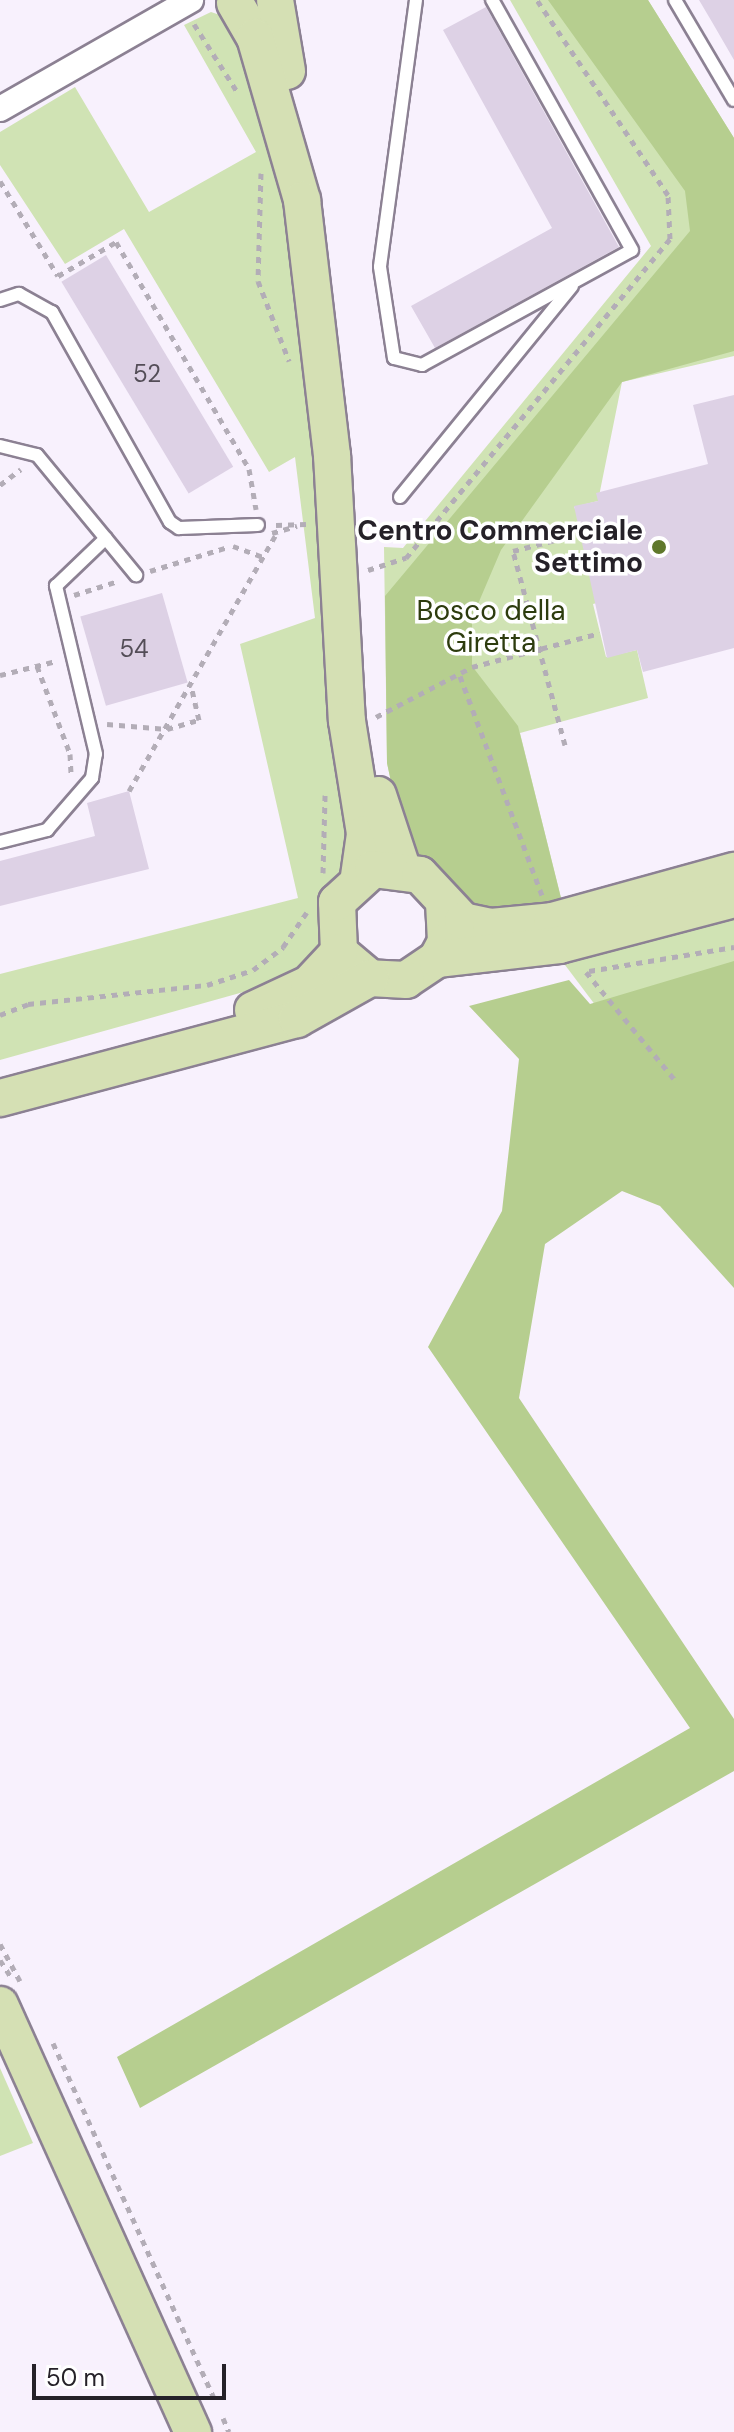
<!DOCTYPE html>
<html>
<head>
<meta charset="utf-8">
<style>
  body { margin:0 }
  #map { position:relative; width:734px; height:2432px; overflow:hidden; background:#f8f1fd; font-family:"DM Sans",sans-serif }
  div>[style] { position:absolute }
  .green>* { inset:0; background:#d0e3b4 }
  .forest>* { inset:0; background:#b6ce8f }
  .building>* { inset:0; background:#ddd1e5; transform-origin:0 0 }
  .path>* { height:5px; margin-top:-2.5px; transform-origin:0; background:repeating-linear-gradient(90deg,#b3adb7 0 6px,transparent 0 12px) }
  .roads { filter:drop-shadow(2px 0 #8c8193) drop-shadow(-2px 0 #8c8193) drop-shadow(0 2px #8c8193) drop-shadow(0 -2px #8c8193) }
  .lane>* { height:12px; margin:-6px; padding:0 6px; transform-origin:6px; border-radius:6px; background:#fff }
  .street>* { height:24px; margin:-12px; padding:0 12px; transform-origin:12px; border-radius:12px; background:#fff }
  .secondary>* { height:36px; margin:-18px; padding:0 18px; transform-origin:18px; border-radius:18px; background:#d5e0b4 }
  .dots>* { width:22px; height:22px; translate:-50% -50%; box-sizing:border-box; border:4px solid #fff; border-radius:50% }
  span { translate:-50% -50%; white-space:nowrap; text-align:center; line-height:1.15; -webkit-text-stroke:7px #fff; paint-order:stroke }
  .number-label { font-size:24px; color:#534d57 }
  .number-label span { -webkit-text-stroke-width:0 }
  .poi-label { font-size:28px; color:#252128; font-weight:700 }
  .right { translate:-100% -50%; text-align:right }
  .park-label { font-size:28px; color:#2d3c0e }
  .scale { position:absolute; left:32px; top:2364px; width:194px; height:36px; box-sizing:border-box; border:4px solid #252128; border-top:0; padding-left:10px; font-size:24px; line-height:28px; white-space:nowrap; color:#252128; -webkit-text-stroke:6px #fff; paint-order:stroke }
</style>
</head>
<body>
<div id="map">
  <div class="green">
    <i style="clip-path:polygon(510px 0,648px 0,734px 138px,734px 356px,622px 382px,598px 501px,574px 507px,623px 596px,593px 604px,606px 657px,637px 650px,648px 698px,520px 733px,563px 906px,405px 847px,387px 763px,384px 547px,403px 548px,651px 246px)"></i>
    <i style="clip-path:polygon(211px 12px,229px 18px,244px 42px,287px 181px,317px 403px,351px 862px,322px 949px,294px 978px,0 1060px,0 974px,298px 898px,240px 644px,315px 618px,295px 457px,269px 472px,124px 229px,65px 264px,0 165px,0 132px,75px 87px,149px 212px,256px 152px,184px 25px)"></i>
    <i style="clip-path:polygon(734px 914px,734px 1189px,562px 961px)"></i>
    <i style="clip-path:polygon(0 2068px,33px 2143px,0 2156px)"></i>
  </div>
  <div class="forest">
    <i style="clip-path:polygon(548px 0,648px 0,734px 138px,734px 351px,622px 382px,501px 550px,472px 618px,472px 666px,518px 726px,563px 906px,474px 915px,431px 862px,405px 847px,387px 763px,385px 596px,690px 231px,685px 191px)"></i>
    <i style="clip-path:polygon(734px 961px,734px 1288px,660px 1206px,622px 1191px,545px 1244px,519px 1398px,734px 1719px,734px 1771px,140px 2108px,117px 2057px,690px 1728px,428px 1347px,502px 1211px,519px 1059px,469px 1006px,569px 980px,590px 1004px)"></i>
  </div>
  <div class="building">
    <i style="clip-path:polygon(699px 0,734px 0,734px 60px,712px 22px)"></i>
    <i style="clip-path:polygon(486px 7px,619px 247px,435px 348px,411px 306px,552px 228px,443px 30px)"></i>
    <i style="left:106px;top:255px;width:247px;height:52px;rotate:59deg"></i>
    <i style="clip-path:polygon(734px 395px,734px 648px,643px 672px,637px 650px,607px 658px,574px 506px,598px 501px,596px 493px,708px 464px,693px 405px)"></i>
    <i style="left:162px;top:593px;width:93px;height:85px;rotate:74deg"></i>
    <i style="clip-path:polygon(129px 791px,149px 869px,0 906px,0 861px,95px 836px,87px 803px)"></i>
  </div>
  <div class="path">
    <i style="left:194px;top:24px;width:82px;rotate:57.5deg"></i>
    <i style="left:261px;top:173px;width:108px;rotate:91.6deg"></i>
    <i style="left:258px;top:281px;width:86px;rotate:68.8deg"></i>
    <i style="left:0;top:181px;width:111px;rotate:58.6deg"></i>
    <i style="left:58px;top:276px;width:67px;rotate:-30.4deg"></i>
    <i style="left:116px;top:242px;width:263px;rotate:59.6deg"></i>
    <i style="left:249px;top:469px;width:41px;rotate:80.1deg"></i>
    <i style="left:0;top:485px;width:26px;rotate:-37deg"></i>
    <i style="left:276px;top:525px;width:30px;rotate:-2deg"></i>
    <i style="left:272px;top:533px;width:26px;rotate:-16deg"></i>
    <i style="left:233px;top:546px;width:33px;rotate:20deg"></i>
    <i style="left:368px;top:570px;width:40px;rotate:-18deg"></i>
    <i style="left:406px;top:558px;width:414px;rotate:-50.4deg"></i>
    <i style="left:670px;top:239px;width:44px;rotate:-92.6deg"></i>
    <i style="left:668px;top:195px;width:235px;rotate:-123.9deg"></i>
    <i style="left:150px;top:571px;width:82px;rotate:-17.1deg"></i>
    <i style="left:74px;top:595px;width:46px;rotate:-17.7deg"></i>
    <i style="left:37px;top:666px;width:94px;rotate:69.4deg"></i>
    <i style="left:70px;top:754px;width:20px;rotate:87deg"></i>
    <i style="left:0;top:675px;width:58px;rotate:-14deg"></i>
    <i style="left:460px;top:676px;width:234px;rotate:69.5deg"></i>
    <i style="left:376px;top:717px;width:108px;rotate:-27.5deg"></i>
    <i style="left:472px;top:667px;width:132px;rotate:-14.9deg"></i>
    <i style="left:107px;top:724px;width:60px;rotate:4.8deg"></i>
    <i style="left:167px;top:729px;width:33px;rotate:-16deg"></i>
    <i style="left:199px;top:720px;width:32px;rotate:-103deg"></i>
    <i style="left:565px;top:745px;width:201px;rotate:-105deg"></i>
    <i style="left:513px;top:551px;width:63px;rotate:-14.7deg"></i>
    <i style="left:129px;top:791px;width:294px;rotate:-60.2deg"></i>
    <i style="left:323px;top:873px;width:78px;rotate:-88.5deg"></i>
    <i style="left:589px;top:971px;width:147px;rotate:-9.4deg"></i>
    <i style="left:586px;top:972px;width:141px;rotate:50.5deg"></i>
    <i style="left:0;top:1015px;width:30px;rotate:-21deg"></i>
    <i style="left:28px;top:1004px;width:180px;rotate:-6.1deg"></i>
    <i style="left:207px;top:985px;width:48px;rotate:-18.1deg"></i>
    <i style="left:253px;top:970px;width:38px;rotate:-37deg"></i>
    <i style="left:283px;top:947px;width:42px;rotate:-55.6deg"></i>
    <i style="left:0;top:1944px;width:42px;rotate:61.6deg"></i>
    <i style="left:0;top:1960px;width:20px;rotate:57deg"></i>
    <i style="left:53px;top:2043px;width:390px;rotate:65.6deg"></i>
    <i style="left:223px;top:2418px;width:15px;rotate:67deg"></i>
  </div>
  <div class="roads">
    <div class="lane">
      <i style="left:416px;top:0;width:269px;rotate:97.7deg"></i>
      <i style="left:380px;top:267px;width:92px;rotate:81.3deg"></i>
      <i style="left:394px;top:358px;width:29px;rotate:14deg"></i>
      <i style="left:422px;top:365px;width:239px;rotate:-28.7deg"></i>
      <i style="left:632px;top:250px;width:287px;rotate:-119.2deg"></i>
      <i style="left:675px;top:0;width:116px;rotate:59.5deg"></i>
      <i style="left:0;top:300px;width:20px;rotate:-18deg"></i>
      <i style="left:19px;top:294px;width:38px;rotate:29deg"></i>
      <i style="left:52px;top:312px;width:241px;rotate:60.7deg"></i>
      <i style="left:170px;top:522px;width:11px;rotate:34deg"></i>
      <i style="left:179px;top:528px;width:79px;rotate:-2.2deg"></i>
      <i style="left:0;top:446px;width:38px;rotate:14deg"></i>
      <i style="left:37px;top:455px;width:156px;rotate:50.5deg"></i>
      <i style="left:400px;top:497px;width:272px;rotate:-50.8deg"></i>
      <i style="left:0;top:842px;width:49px;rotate:-14.3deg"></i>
      <i style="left:47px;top:830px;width:69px;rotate:-49.1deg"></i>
      <i style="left:92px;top:778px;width:24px;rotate:-81deg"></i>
      <i style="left:96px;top:754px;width:173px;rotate:-103.4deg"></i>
      <i style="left:56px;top:586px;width:69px;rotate:-43.8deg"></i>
    </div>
    <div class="street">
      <i style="left:0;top:109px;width:220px;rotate:-29.7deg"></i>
    </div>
    <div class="secondary">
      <i style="left:275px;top:0;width:72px;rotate:80.4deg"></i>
      <i style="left:235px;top:3px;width:39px;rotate:60deg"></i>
      <i style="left:255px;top:37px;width:170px;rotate:73.9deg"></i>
      <i style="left:302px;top:200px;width:257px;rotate:83.3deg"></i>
      <i style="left:332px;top:455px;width:266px;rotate:86.8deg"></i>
      <i style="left:347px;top:721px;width:114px;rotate:80.9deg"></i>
      <i style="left:365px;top:834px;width:42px;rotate:98.1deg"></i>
      <i style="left:378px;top:795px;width:77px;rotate:71.8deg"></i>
      <i style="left:444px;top:902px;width:40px;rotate:87.1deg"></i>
      <i style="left:446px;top:942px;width:19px;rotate:118deg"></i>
      <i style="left:437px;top:959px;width:37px;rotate:146deg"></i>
      <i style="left:406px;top:980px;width:36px;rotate:-177deg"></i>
      <i style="left:370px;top:978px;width:40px;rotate:-140deg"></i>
      <i style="left:339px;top:952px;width:50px;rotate:-92.3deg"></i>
      <i style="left:337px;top:902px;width:49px;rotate:-42.5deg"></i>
      <i style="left:373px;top:869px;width:47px;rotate:7.3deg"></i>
      <i style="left:420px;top:875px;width:63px;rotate:46.9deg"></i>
      <i style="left:463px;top:921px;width:29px;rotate:12deg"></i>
      <i style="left:491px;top:927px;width:61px;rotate:-5.6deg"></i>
      <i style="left:552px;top:921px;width:189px;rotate:-15.4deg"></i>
      <i style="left:437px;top:959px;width:123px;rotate:-6.5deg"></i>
      <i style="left:559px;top:945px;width:181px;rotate:-14.7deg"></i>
      <i style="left:253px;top:1010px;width:62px;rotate:-24.9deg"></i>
      <i style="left:309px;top:984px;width:44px;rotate:-46.8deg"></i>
      <i style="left:0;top:1098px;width:307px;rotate:-14.9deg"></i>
      <i style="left:297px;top:1019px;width:84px;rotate:-29.3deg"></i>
      <i style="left:0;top:2005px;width:469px;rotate:65.7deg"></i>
    </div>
  </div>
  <div class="dots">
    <i style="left:659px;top:547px;background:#5f782b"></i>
  </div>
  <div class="number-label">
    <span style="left:147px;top:374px">52</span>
    <span style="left:134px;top:649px">54</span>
  </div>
  <div class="poi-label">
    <span class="right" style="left:643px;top:547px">Centro Commerciale<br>Settimo</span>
  </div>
  <div class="park-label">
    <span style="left:491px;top:627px">Bosco della<br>Giretta</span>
  </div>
  <div class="scale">50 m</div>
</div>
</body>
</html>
